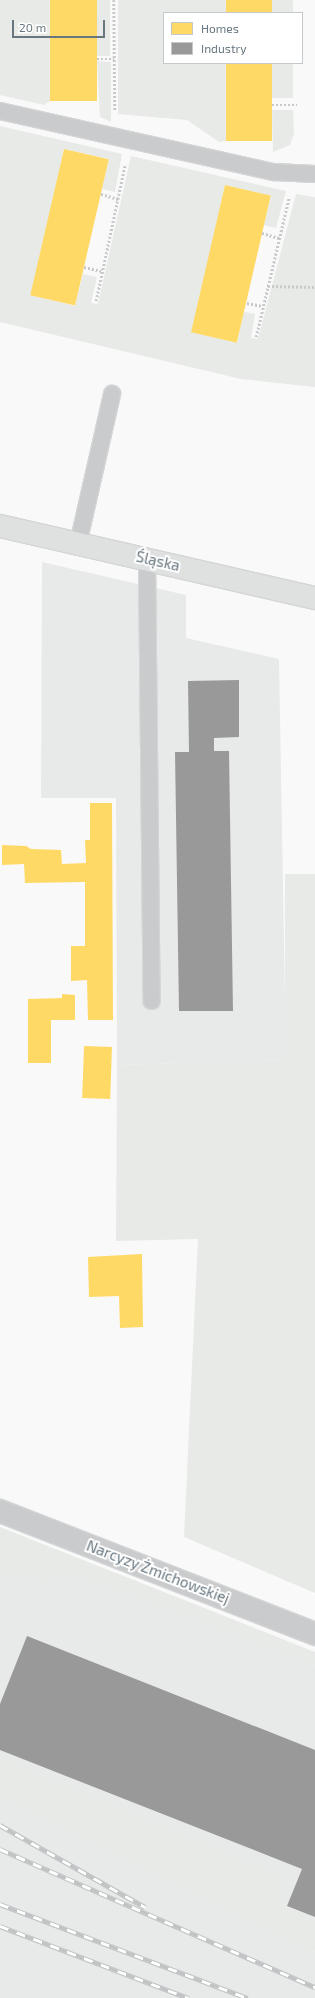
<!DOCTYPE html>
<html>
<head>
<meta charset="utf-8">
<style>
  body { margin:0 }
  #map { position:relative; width:315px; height:1998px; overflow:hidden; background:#f9f9f9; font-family:"Exo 2",sans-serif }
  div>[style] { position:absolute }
  .built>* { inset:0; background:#e8e9e9 }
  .green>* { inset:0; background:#e8eae7; transform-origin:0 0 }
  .homes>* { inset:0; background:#ffd966; transform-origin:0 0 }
  .industry>* { inset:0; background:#999 }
  .path>* { height:2.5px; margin-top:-1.25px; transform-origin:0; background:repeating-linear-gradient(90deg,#c8c9ca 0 2px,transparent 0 4px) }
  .roads { filter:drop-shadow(1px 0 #d4d5d6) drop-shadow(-1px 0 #d4d5d6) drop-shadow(0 1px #d4d5d6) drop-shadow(0 -1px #d4d5d6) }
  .lane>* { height:16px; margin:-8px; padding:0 8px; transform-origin:8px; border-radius:8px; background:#cacbcc }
  .street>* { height:22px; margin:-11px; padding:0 11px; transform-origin:11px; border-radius:11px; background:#cacbcc }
  .secondary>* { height:22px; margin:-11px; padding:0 11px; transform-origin:11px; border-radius:11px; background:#dfe0e0 }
  .rail>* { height:4.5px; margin-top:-2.25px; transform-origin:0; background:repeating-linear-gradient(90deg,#fff 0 9px,#c0c2c3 0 18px); box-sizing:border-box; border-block:1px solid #c0c2c3 }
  span { translate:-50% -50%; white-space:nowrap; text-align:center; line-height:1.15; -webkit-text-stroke:4px #fff; paint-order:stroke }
  .street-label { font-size:15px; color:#67767f }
  .legend { position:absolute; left:163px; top:12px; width:140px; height:52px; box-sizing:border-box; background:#fff; border:1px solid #c2c8cc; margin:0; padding:5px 7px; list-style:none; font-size:12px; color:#67767f }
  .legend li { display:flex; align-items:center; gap:8px; height:20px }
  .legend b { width:20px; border:1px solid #c2c8cc }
  .scale { position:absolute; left:12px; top:20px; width:93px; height:18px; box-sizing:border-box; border:2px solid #67767f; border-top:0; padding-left:5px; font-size:12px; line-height:14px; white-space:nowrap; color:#67767f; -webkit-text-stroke:3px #fff; paint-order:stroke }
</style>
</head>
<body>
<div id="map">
  <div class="built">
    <i style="clip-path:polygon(42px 562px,186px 595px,186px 638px,279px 659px,286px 1060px,117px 1065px,116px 798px,41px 798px)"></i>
    <i style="clip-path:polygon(0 1544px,315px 1666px,315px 1919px,275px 1901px,283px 1877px,0 1758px)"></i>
    <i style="clip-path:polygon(0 1795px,315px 1952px,315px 1998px,0 1998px)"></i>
  </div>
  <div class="green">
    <i style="clip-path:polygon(0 0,50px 0,50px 101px,44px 105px,0 95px)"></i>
    <i style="left:97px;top:0;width:13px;height:56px"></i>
    <i style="clip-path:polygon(118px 0,226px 0,226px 13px,164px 13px,164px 63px,226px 63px,226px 141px,219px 142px,187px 120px,118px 114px)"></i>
    <i style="left:272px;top:0;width:21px;height:13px"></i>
    <i style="clip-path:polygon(97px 61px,111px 62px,111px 122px,100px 117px)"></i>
    <i style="left:272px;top:63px;width:21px;height:35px"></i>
    <i style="clip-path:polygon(272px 110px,293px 110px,294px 133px,290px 145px,273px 152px)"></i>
    <i style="clip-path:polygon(0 126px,122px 154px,115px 192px,102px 189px,109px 159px,64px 149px,31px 295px,75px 306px,83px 274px,97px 277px,91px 303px,98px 304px,131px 156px,286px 191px,276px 228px,264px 225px,271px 196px,225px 185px,192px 332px,237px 343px,244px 312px,255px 314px,251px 338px,258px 339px,296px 194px,315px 197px,315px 387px,241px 379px,0 322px)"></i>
    <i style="clip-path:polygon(285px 874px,315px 874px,315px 1593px,184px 1537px,198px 1239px,116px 1241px,117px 1065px,285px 1060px)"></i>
    <i style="clip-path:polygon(0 1527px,315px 1652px,315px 1666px,74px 1574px,49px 1581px,16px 1579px,0 1574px)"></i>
    <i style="clip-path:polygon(0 1758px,284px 1877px,275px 1901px,315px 1919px,315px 1952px,0 1795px)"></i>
  </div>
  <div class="homes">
    <i style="left:50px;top:0;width:47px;height:101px"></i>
    <i style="left:226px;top:0;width:46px;height:13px"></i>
    <i style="left:226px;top:63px;width:46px;height:78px"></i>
    <i style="left:64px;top:149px;width:46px;height:150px;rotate:13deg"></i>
    <i style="left:225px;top:185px;width:47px;height:151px;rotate:13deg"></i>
    <i style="clip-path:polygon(90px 803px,112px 803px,113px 1020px,88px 1020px,87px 980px,71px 981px,71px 946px,85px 946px,85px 882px,25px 883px,24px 864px,2px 865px,2px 845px,26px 846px,31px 849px,61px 850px,62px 864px,86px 863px,85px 840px,90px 840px)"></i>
    <i style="clip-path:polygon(62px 994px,75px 995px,75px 1020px,51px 1020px,51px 1063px,28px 1063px,28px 999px,62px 998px)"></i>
    <i style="left:84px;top:1046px;width:28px;height:52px;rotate:2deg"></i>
    <i style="clip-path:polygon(142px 1254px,143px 1327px,120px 1328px,119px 1296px,89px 1297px,88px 1257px)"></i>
  </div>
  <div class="industry">
    <i style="clip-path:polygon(239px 680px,239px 737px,214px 738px,214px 751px,229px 751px,233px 1011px,179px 1011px,175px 752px,189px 752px,188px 681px)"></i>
    <i style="clip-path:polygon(27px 1636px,315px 1750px,315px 1917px,287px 1906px,302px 1869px,0 1750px,0 1704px)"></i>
  </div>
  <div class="path">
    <i style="left:114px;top:0;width:111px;rotate:89.5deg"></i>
    <i style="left:97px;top:59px;width:17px"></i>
    <i style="left:272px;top:105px;width:25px"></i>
    <i style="left:101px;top:194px;width:18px;rotate:16deg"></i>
    <i style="left:262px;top:233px;width:18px;rotate:16deg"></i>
    <i style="left:84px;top:267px;width:18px;rotate:13deg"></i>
    <i style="left:268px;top:286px;width:47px;rotate:1.2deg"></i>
    <i style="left:96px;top:301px;width:140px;rotate:-78deg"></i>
    <i style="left:247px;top:303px;width:16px;rotate:11deg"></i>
    <i style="left:256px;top:337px;width:144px;rotate:-76.7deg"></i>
  </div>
  <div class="roads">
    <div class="lane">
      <i style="left:0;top:111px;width:281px;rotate:12.6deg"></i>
      <i style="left:274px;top:172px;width:41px;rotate:2.8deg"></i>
      <i style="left:78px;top:544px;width:154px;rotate:-77.2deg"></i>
      <i style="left:147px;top:559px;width:442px;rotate:89.4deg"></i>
    </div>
    <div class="street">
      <i style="left:0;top:1511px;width:338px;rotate:21.3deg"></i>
    </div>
    <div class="secondary">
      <i style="left:0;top:526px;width:323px;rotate:12.9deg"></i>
    </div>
  </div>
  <div class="rail">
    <i style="left:0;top:1825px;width:167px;rotate:29.5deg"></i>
    <i style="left:0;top:1849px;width:344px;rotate:23.7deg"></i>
    <i style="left:0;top:1904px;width:265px;rotate:20.8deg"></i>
    <i style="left:0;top:1926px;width:202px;rotate:20.9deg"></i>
  </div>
  <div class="street-label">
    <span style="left:158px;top:561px;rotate:13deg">Śląska</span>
    <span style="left:158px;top:1572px;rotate:21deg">Narcyzy Żmichowskiej</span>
  </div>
  <ul class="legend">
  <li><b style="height:11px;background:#ffd966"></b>Homes</li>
  <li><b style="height:11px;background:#999"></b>Industry</li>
  </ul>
  <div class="scale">20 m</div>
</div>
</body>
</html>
